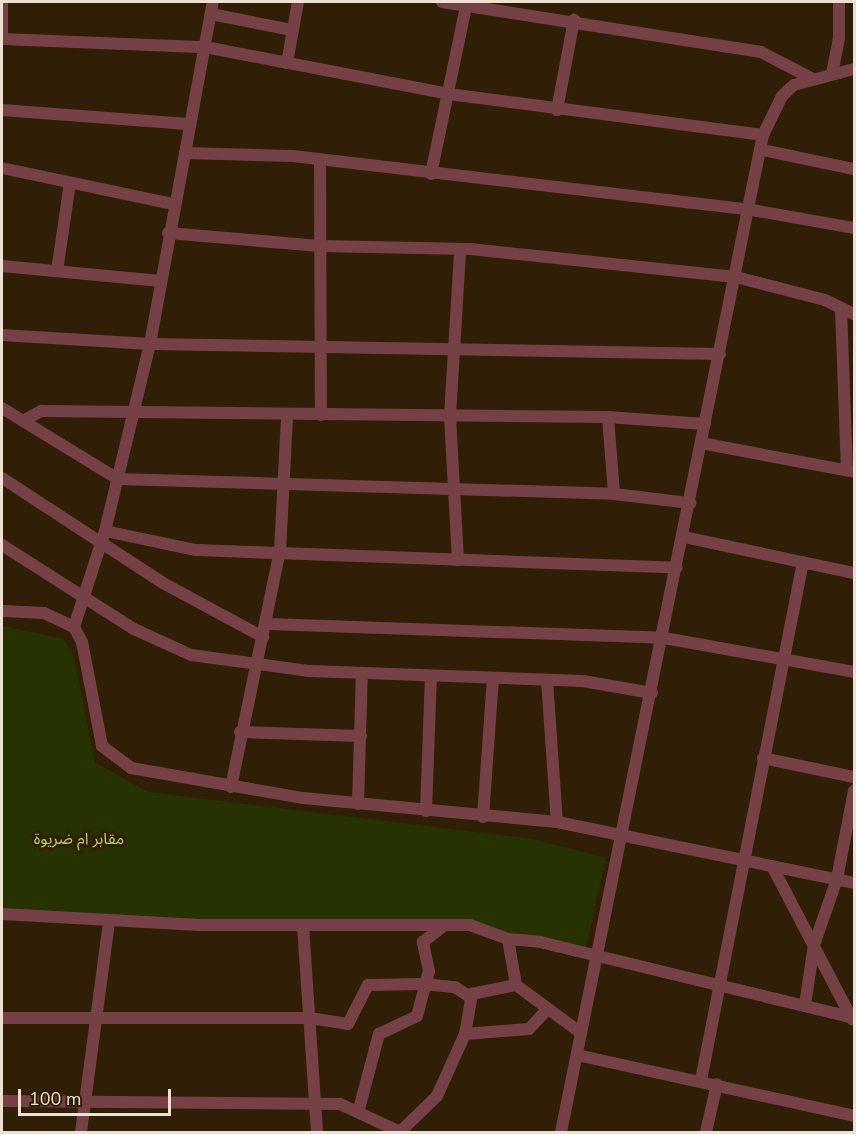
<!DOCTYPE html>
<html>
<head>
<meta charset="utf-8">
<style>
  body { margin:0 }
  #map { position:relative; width:856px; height:1134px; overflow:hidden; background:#311e06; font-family:"Nunito Sans","Noto Sans Arabic",sans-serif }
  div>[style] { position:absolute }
  .green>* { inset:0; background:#273201 }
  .minor>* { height:12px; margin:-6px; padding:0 6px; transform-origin:6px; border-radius:6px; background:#754147 }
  span { translate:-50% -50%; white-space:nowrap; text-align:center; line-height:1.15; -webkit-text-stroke:6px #311e06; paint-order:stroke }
  .park-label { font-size:16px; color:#b2cf6b }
  .frame { position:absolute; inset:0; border:3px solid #eee1d3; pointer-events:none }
  .scale { position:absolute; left:18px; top:1089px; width:153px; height:27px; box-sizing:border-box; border:3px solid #eee1d3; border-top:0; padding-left:8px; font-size:18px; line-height:21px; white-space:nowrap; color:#eee1d3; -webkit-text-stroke:4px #311e06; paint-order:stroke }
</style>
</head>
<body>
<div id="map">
  <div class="green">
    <i style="clip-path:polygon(2px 626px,64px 639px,74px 657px,95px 762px,148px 792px,533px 839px,606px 858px,585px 953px,462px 922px,150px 919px,2px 909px)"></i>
  </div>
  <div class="minor">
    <i style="left:2px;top:2px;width:37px;rotate:90deg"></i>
    <i style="left:442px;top:2px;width:323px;rotate:8.9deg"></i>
    <i style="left:761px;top:52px;width:56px;rotate:27.5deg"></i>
    <i style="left:211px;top:14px;width:83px;rotate:11.2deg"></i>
    <i style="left:2px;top:39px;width:203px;rotate:2.3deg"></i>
    <i style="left:205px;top:47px;width:248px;rotate:10.9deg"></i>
    <i style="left:448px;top:94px;width:318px;rotate:7.4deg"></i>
    <i style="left:287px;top:63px;width:62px;rotate:-79.8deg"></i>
    <i style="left:832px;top:74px;width:36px;rotate:-79deg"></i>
    <i style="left:839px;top:39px;width:37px;rotate:-90deg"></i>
    <i style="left:2px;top:110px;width:189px;rotate:4.3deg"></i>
    <i style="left:557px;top:110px;width:92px;rotate:-79.3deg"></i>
    <i style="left:763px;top:150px;width:93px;rotate:11.8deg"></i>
    <i style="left:185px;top:153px;width:108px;rotate:1.6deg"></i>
    <i style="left:293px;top:156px;width:462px;rotate:6.7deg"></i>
    <i style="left:752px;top:210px;width:104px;rotate:10deg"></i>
    <i style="left:320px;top:160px;width:255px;rotate:89.8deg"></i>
    <i style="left:2px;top:168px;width:175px;rotate:11.9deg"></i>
    <i style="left:431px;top:174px;width:176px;rotate:-78.2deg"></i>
    <i style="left:168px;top:233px;width:152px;rotate:4.9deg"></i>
    <i style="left:319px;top:246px;width:151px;rotate:1.1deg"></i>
    <i style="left:470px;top:249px;width:267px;rotate:6deg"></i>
    <i style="left:736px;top:277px;width:92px;rotate:14.5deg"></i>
    <i style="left:825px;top:300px;width:32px;rotate:26deg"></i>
    <i style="left:2px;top:266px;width:159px;rotate:5.4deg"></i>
    <i style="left:57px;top:271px;width:89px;rotate:-81.6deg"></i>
    <i style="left:841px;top:308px;width:162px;rotate:87.9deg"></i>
    <i style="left:2px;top:335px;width:148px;rotate:3.5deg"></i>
    <i style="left:150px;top:344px;width:570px;rotate:1.01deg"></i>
    <i style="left:2px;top:408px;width:136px;rotate:31.5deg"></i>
    <i style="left:118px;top:479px;width:496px;rotate:1.7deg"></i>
    <i style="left:614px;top:494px;width:77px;rotate:6.8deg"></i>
    <i style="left:608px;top:417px;width:77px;rotate:85.5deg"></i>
    <i style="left:23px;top:421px;width:21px;rotate:-29deg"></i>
    <i style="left:41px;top:411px;width:567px;rotate:0.61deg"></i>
    <i style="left:608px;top:417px;width:97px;rotate:4.1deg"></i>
    <i style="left:701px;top:443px;width:156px;rotate:10.7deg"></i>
    <i style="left:2px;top:478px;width:192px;rotate:33.1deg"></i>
    <i style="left:163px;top:583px;width:114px;rotate:28.4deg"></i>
    <i style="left:105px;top:531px;width:93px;rotate:11.8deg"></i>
    <i style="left:196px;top:550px;width:481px;rotate:2.1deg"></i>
    <i style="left:684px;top:537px;width:174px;rotate:12deg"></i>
    <i style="left:2px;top:545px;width:156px;rotate:32.5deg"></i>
    <i style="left:134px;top:629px;width:63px;rotate:24.5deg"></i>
    <i style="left:191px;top:655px;width:120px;rotate:7.7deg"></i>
    <i style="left:310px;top:671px;width:273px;rotate:2.1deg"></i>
    <i style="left:583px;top:681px;width:70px;rotate:9.9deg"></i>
    <i style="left:458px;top:560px;width:144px;rotate:-93.2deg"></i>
    <i style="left:450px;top:416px;width:163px;rotate:-86.5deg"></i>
    <i style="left:2px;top:611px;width:42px;rotate:2.7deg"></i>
    <i style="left:44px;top:613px;width:33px;rotate:25deg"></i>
    <i style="left:74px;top:627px;width:17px;rotate:62deg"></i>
    <i style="left:82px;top:642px;width:106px;rotate:79.1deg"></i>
    <i style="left:102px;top:746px;width:36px;rotate:37deg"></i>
    <i style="left:131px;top:768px;width:175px;rotate:9.9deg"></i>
    <i style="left:303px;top:798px;width:255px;rotate:5.4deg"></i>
    <i style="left:557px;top:822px;width:303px;rotate:11.6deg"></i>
    <i style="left:269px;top:624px;width:395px;rotate:2deg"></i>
    <i style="left:664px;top:638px;width:193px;rotate:10.1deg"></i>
    <i style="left:74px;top:627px;width:101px;rotate:-72.1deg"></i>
    <i style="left:105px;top:531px;width:192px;rotate:-76.5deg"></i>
    <i style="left:150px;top:344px;width:348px;rotate:-79.6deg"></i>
    <i style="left:547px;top:680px;width:142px;rotate:86deg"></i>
    <i style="left:240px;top:732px;width:121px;rotate:1.9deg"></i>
    <i style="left:763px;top:758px;width:93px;rotate:11.8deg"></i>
    <i style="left:231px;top:787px;width:241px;rotate:-78.3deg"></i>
    <i style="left:280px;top:551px;width:135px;rotate:-87deg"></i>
    <i style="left:358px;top:804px;width:131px;rotate:-88.3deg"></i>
    <i style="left:426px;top:811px;width:135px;rotate:-87.9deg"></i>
    <i style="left:483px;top:817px;width:139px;rotate:-85.9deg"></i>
    <i style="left:772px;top:866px;width:173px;rotate:62.4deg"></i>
    <i style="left:2px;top:914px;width:197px;rotate:3.2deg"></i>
    <i style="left:199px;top:925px;width:271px"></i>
    <i style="left:470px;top:925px;width:40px;rotate:20.2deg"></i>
    <i style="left:508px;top:939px;width:32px;rotate:5deg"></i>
    <i style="left:540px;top:942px;width:323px;rotate:13.6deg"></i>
    <i style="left:303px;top:926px;width:206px;rotate:86.1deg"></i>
    <i style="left:508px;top:939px;width:47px;rotate:80.1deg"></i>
    <i style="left:805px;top:1005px;width:61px;rotate:-81.5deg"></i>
    <i style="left:814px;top:945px;width:70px;rotate:-70.8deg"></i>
    <i style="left:837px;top:879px;width:90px;rotate:-79.1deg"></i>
    <i style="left:2px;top:1018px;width:308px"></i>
    <i style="left:310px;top:1018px;width:38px;rotate:9deg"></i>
    <i style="left:348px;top:1024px;width:44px;rotate:-62.9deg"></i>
    <i style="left:368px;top:985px;width:56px;rotate:-1deg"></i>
    <i style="left:424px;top:984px;width:31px;rotate:6deg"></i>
    <i style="left:455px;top:987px;width:18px;rotate:34deg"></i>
    <i style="left:465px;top:1034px;width:64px;rotate:-4.5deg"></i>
    <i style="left:529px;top:1029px;width:26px;rotate:-47deg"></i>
    <i style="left:577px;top:1055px;width:284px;rotate:12.4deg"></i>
    <i style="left:701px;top:1080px;width:528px;rotate:-78.86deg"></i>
    <i style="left:2px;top:1101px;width:338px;rotate:0.5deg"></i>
    <i style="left:340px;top:1104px;width:66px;rotate:25deg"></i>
    <i style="left:359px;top:1109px;width:78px;rotate:-75.1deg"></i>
    <i style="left:379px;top:1034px;width:42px;rotate:-25.3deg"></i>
    <i style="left:417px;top:1016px;width:47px;rotate:-75.1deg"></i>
    <i style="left:429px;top:971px;width:30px;rotate:-102deg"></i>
    <i style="left:423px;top:942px;width:24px;rotate:-38deg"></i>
    <i style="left:81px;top:1132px;width:213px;rotate:-82.4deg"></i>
    <i style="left:400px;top:1132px;width:52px;rotate:-44.2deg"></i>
    <i style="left:437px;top:1096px;width:68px;rotate:-65.7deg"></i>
    <i style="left:465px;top:1034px;width:41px;rotate:-80.1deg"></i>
    <i style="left:472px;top:994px;width:45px;rotate:-11.6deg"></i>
    <i style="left:516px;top:985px;width:81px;rotate:36.4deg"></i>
    <i style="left:561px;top:1132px;width:1017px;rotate:-78.55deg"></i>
    <i style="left:763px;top:135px;width:43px;rotate:-64deg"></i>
    <i style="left:782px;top:96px;width:16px;rotate:-43deg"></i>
    <i style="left:794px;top:85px;width:62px;rotate:-14.9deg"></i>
    <i style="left:706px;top:1132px;width:49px;rotate:-77.1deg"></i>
  </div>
  <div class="park-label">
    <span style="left:79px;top:839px">مقابر ام ضريوة</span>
  </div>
  <div class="frame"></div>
  <div class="scale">100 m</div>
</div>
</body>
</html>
